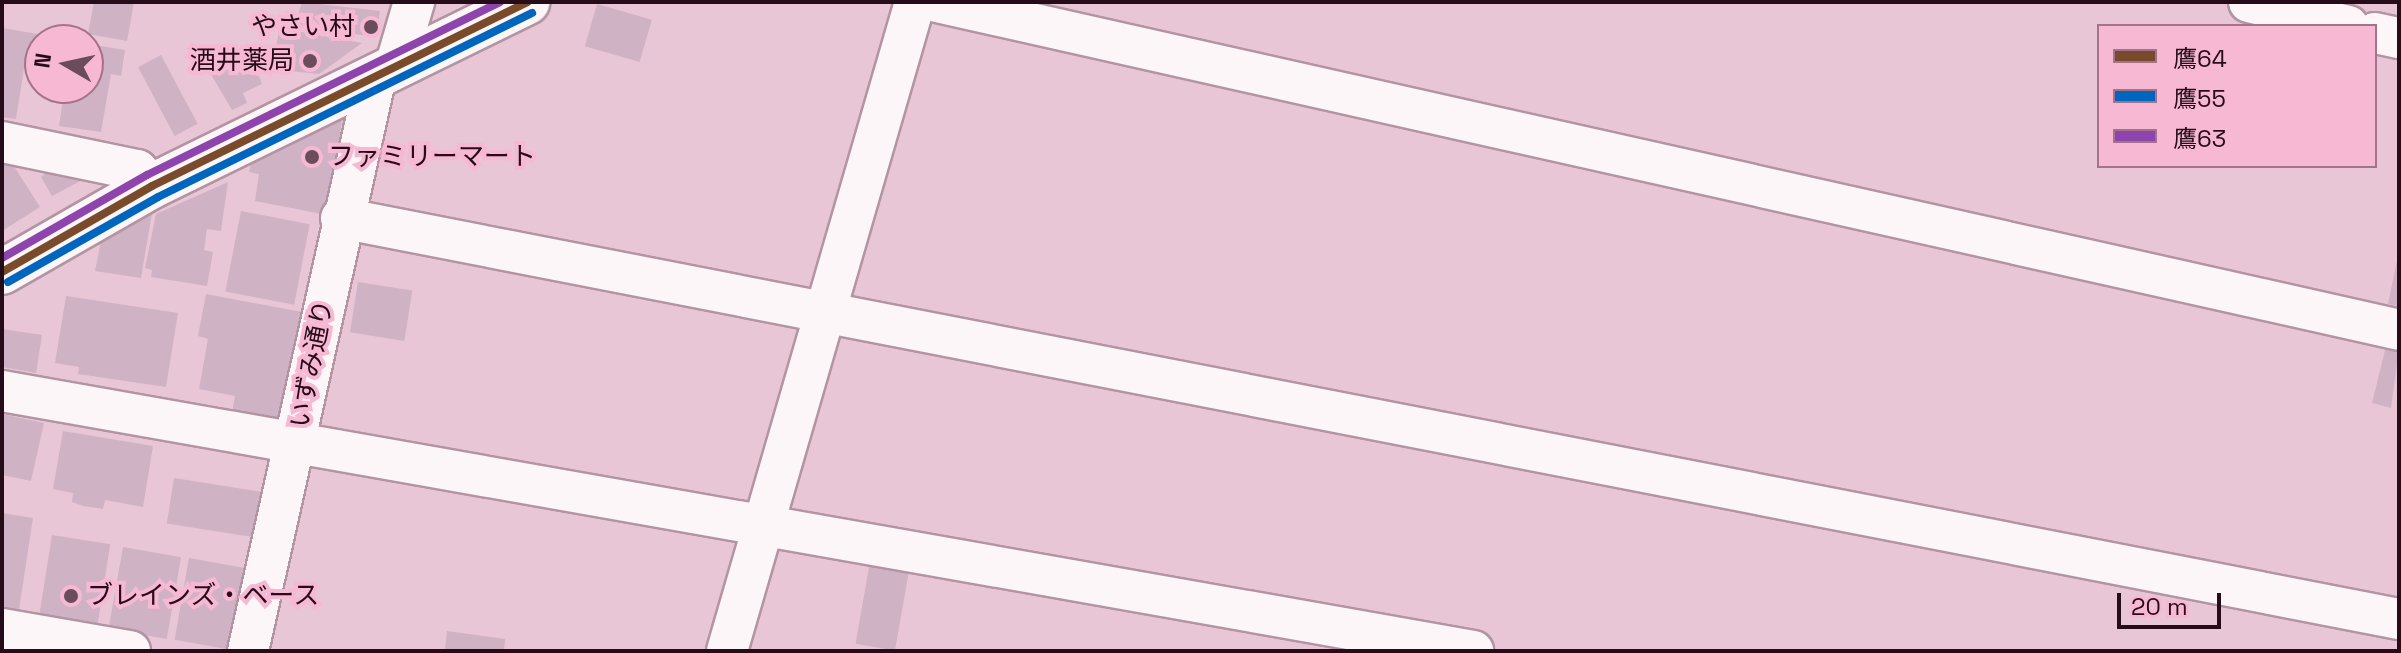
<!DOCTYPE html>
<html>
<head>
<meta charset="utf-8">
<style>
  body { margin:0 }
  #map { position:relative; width:2401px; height:653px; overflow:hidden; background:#e9c6d5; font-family:"Space Grotesk","Noto Sans JP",sans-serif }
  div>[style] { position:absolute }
  .building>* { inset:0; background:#cfb2c4; transform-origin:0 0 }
  .roads { filter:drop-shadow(2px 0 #b294a2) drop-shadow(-2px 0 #b294a2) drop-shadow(0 2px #b294a2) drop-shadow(0 -2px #b294a2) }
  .minor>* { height:40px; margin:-20px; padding:0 20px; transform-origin:20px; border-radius:20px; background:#fcf6f9 }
  .tertiary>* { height:44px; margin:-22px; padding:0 22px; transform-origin:22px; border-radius:22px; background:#fcf6f9 }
  .bus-1>* { height:8px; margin:-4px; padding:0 4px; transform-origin:4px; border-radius:4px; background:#7a4b2a }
  .bus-2>* { height:8px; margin:-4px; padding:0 4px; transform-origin:4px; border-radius:4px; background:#0065bd }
  .bus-3>* { height:8px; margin:-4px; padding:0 4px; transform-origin:4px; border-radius:4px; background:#8e44ad }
  .dots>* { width:22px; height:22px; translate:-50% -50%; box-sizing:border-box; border:4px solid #f7b8d4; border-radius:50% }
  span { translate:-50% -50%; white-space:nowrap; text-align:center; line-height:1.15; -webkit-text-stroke:8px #f7b8d4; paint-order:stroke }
  .poi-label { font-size:26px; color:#260b19 }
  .right { translate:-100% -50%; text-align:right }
  .left { translate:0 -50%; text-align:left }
  .street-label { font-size:26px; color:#260b19 }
  .frame { position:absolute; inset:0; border:4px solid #260b19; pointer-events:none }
  .legend { position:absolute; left:2097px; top:24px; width:280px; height:144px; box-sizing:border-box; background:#f7b8d4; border:2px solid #a37389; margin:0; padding:10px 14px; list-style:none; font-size:24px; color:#260b19 }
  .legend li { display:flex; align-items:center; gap:16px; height:40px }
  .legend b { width:40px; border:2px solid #a37389 }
  .north { position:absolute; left:24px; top:24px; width:80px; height:80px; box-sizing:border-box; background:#f7b8d4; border:2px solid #a37389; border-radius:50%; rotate:279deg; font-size:22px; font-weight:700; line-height:32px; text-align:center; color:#260b19 }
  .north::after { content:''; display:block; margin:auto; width:28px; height:36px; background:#6a4c5b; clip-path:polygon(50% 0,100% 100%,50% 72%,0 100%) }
  .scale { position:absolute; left:2117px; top:593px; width:104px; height:36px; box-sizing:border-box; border:4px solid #260b19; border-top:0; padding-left:10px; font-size:24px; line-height:28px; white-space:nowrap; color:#260b19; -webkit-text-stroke:6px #f7b8d4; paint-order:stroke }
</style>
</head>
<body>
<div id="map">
  <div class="building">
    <i style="clip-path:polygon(94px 2px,134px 2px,127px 41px,88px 34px)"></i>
    <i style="clip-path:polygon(302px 2px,380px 11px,376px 37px,295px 25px)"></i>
    <i style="left:597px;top:4px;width:57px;height:44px;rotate:16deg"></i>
    <i style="clip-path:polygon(2px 28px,56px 37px,40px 40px,40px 58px,26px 56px,16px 119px,2px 117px)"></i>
    <i style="clip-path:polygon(280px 28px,362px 43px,319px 74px,271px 69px)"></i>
    <i style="clip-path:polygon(88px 44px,125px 50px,121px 76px,111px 74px,101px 132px,59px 126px,63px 100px,73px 102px,76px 88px,88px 88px)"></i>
    <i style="left:161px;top:55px;width:78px;height:26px;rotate:62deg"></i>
    <i style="clip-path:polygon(206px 66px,259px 76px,262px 84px,243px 93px,247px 103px,232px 110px)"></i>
    <i style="clip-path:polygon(343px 114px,327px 215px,255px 201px,259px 174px,249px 172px,254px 148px)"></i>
    <i style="clip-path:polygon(63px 159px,109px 166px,52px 196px,41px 177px)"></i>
    <i style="clip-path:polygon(10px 160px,40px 207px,2px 231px,2px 165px)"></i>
    <i style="clip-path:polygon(228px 182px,221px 231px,207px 229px,204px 250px,213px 252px,207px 286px,151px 277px,152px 270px,145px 268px,156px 214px)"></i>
    <i style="left:241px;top:211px;width:70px;height:82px;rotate:11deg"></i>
    <i style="clip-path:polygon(152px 213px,141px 278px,95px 271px,102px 236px)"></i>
    <i style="clip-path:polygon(2398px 256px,2399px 256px,2399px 306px,2388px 304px)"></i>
    <i style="left:358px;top:282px;width:55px;height:51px;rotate:9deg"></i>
    <i style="clip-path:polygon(206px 294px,302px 312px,281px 422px,232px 413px,235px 396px,199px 389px,208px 339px,198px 336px)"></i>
    <i style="clip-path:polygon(66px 296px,178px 313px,166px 387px,78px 374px,79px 367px,55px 363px)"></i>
    <i style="clip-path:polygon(2px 329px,42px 335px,36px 373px,2px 367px)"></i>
    <i style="clip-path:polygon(2386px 346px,2399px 349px,2391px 408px,2372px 403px)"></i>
    <i style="clip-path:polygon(2px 414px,44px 423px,31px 481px,2px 475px)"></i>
    <i style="clip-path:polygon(63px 431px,153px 446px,143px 507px,105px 500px,103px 509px,83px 506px,72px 502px,73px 493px,53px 489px)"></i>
    <i style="left:174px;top:478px;width:90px;height:46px;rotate:9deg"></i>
    <i style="clip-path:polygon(2px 513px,33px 518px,18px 616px,2px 613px)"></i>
    <i style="left:52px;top:535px;width:59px;height:83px;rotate:9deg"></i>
    <i style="left:123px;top:547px;width:59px;height:83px;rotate:10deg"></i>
    <i style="left:871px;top:556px;width:40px;height:89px;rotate:10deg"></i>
    <i style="left:189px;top:558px;width:60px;height:83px;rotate:10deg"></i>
    <i style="clip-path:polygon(447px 631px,505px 639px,504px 651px,445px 651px)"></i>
  </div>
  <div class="roads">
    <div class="minor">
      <i style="left:937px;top:2px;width:1498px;rotate:12.64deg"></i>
      <i style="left:2249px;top:2px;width:102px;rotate:13.6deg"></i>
      <i style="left:2375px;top:33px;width:25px;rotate:12deg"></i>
      <i style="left:395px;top:67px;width:68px;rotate:-73.7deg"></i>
      <i style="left:2px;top:142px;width:138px;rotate:11.7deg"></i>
      <i style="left:137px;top:170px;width:22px;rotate:47deg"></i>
      <i style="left:341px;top:218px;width:2097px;rotate:11.03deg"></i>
      <i style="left:2px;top:391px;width:1494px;rotate:10.02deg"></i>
      <i style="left:2px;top:629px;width:130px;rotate:9.8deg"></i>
      <i style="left:248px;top:651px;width:589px;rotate:-77.45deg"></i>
      <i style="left:727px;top:651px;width:676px;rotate:-73.84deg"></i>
    </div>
    <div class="tertiary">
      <i style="left:2px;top:272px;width:173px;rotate:-29.8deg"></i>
      <i style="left:152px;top:186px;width:418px;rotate:-26.1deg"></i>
    </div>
  </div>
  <div class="bus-1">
    <i style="left:2px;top:272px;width:173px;rotate:-29.8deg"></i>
    <i style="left:152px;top:186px;width:418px;rotate:-26.1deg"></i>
  </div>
  <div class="bus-2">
    <i style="left:8px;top:282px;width:172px;rotate:-29.5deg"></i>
    <i style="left:158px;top:197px;width:417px;rotate:-26.2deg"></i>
  </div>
  <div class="bus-3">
    <i style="left:2px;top:258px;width:167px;rotate:-29.8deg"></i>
    <i style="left:147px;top:175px;width:393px;rotate:-26.1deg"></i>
  </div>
  <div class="dots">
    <i style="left:371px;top:27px;background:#6a4c5b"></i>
    <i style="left:310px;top:61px;background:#6a4c5b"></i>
    <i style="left:312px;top:157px;background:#6a4c5b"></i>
    <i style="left:71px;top:596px;background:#6a4c5b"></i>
  </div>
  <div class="poi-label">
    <span class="right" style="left:355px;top:27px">やさい村</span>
    <span class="right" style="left:294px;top:61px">酒井薬局</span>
    <span class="left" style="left:328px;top:157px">ファミリーマート</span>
    <span class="left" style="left:87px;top:596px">ブレインズ・ベース</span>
  </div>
  <div class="street-label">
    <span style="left:312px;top:364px;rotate:-79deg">いずみ通り</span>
  </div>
  <div class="frame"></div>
  <ul class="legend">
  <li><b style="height:10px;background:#7a4b2a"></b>鷹64</li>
  <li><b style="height:10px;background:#0065bd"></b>鷹55</li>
  <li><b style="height:10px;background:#8e44ad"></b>鷹63</li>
  </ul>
  <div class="north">N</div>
  <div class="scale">20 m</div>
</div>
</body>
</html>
